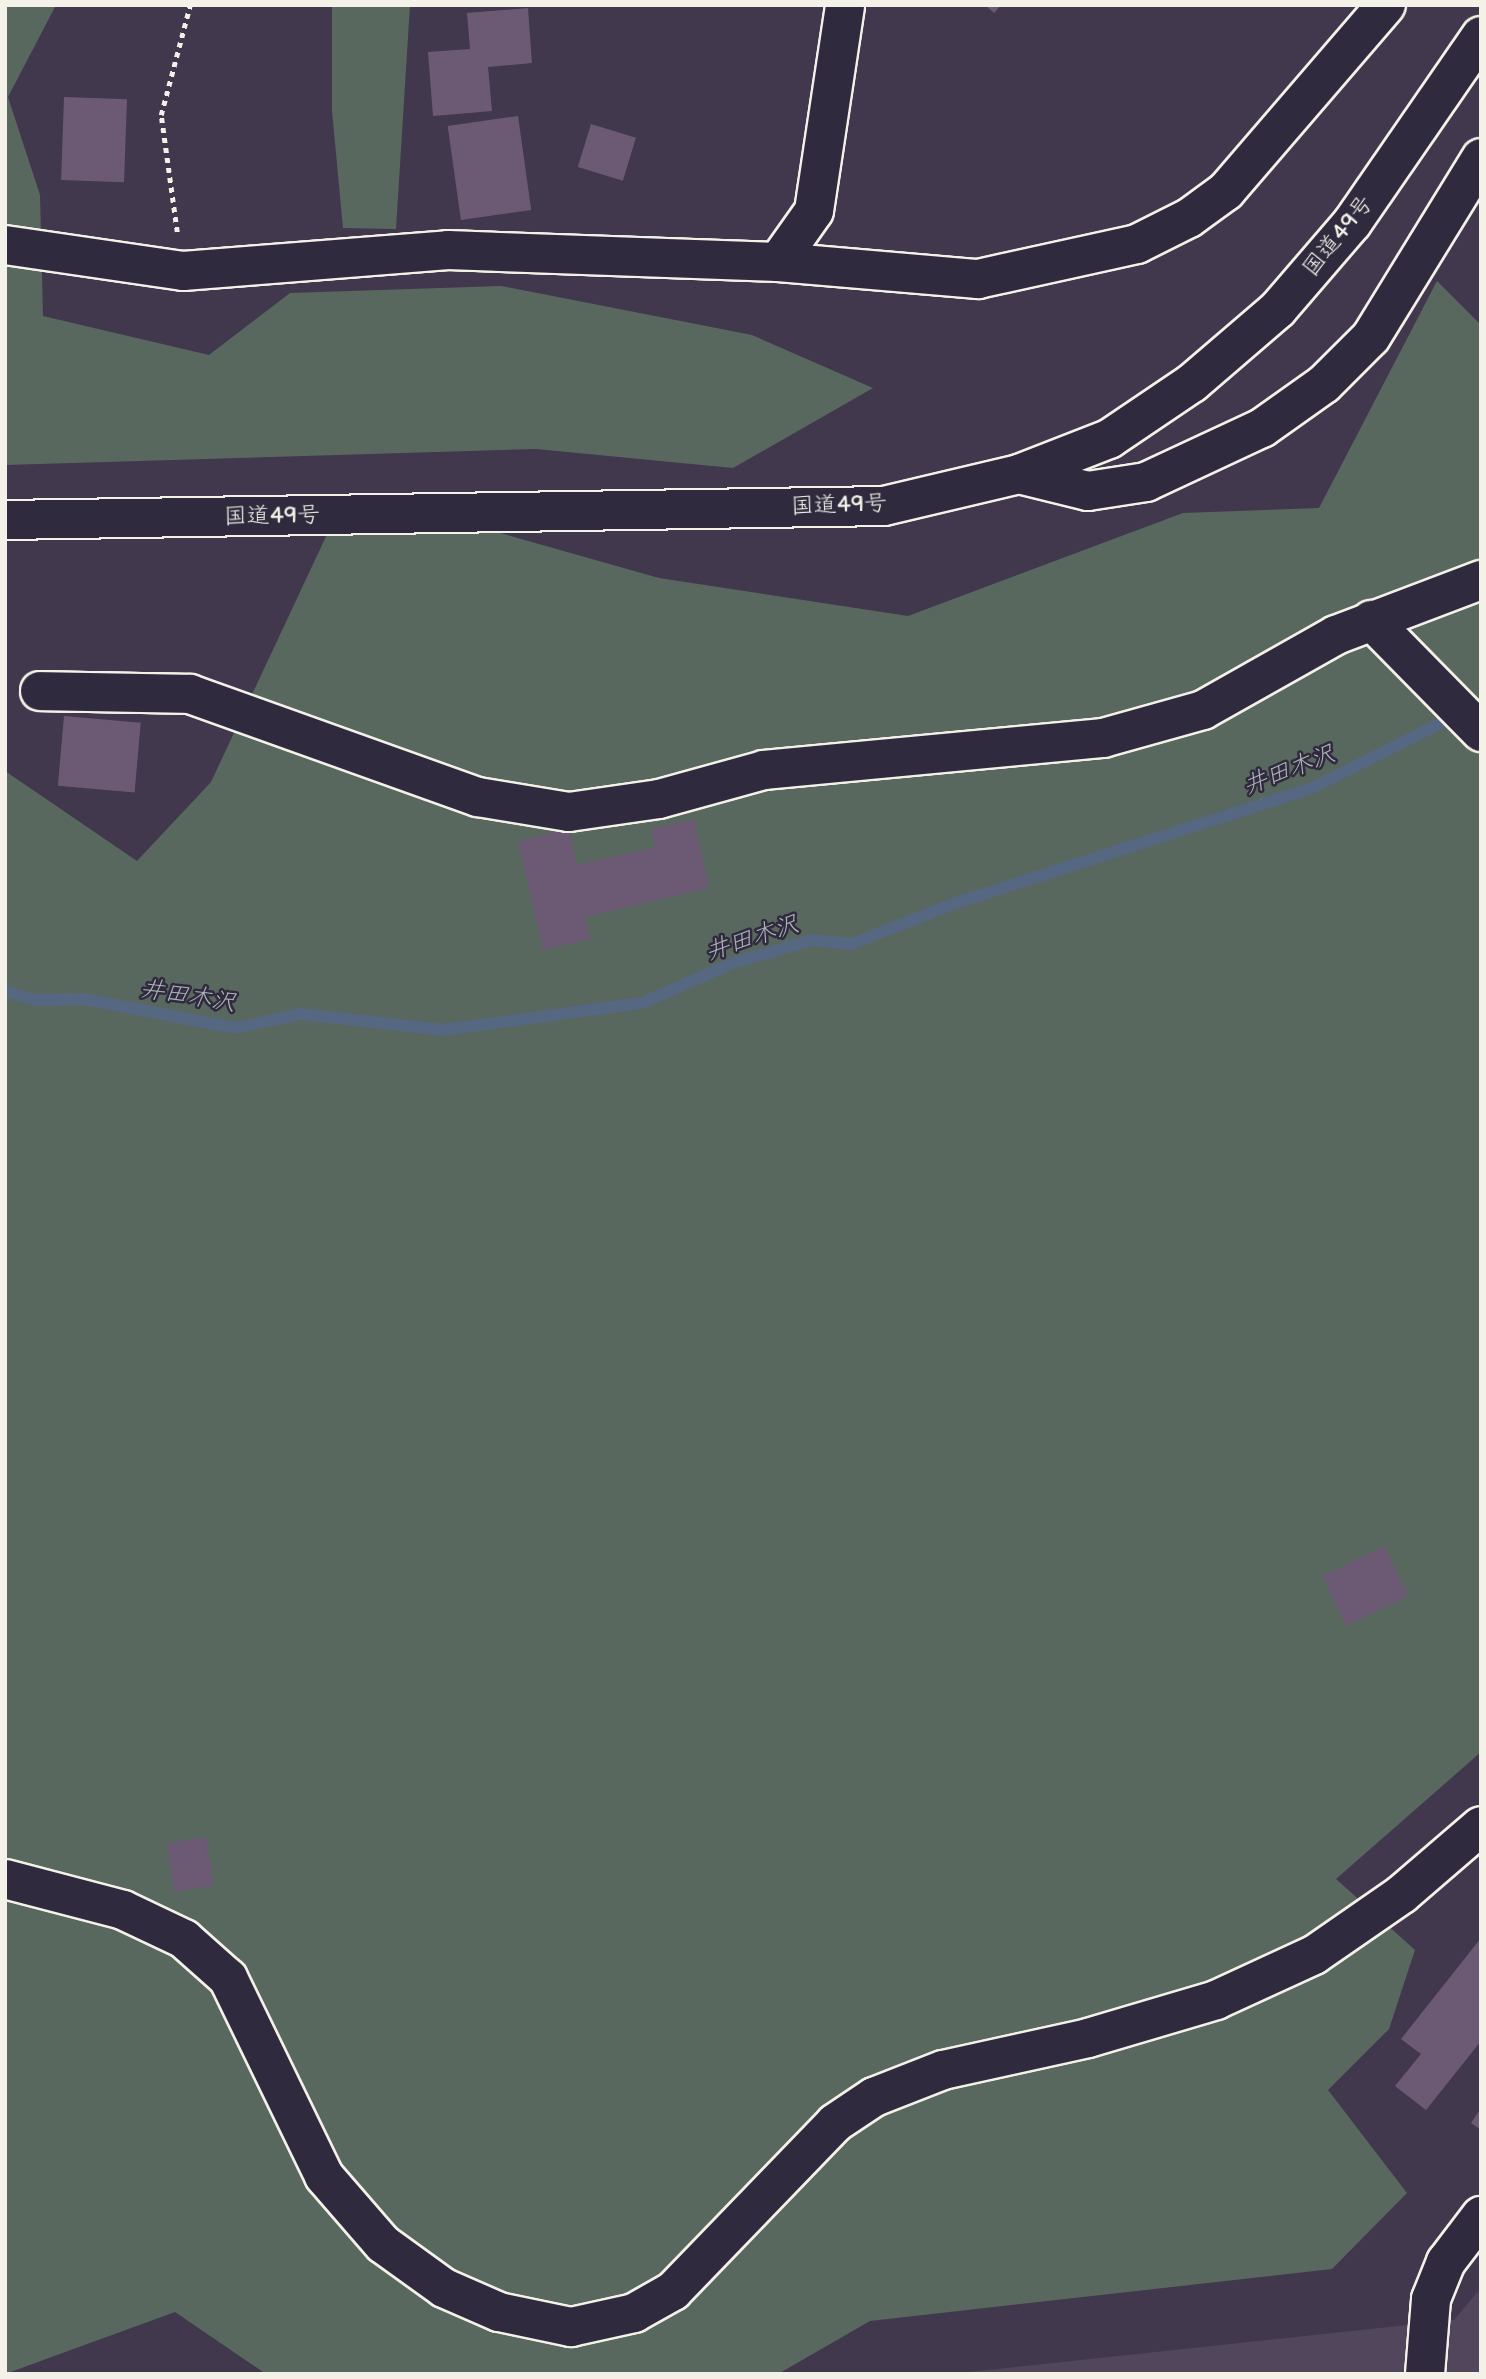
<!DOCTYPE html>
<html>
<head>
<meta charset="utf-8">
<style>
  body { margin:0 }
  #map { position:relative; width:1486px; height:2379px; overflow:hidden; background:#41384e; font-family:"Balsamiq Sans","Klee One",sans-serif }
  div>[style] { position:absolute }
  .built>* { inset:0; background:#51465c }
  .green>* { inset:0; background:#58685f }
  .stream>* { height:12px; margin:-6px; padding:0 6px; transform-origin:6px; border-radius:6px; background:#566781 }
  .building>* { inset:0; background:#6c5a74; transform-origin:0 0 }
  .path>* { height:4.5px; margin-top:-2.25px; transform-origin:0; background:repeating-linear-gradient(90deg,#f4f1e8 0 5px,transparent 0 10px) }
  .roads { filter:drop-shadow(2px 0 #f4f1e8) drop-shadow(-2px 0 #f4f1e8) drop-shadow(0 2px #f4f1e8) drop-shadow(0 -2px #f4f1e8) }
  .minor>* { height:38px; margin:-19px; padding:0 19px; transform-origin:19px; border-radius:19px; background:#2f2a3d }
  .trunk>* { height:38px; margin:-19px; padding:0 19px; transform-origin:19px; border-radius:19px; background:#2f2a3d }
  span { translate:-50% -50%; white-space:nowrap; text-align:center; line-height:1.15; -webkit-text-stroke:5px #2f2a3d; paint-order:stroke }
  .street-label { font-size:23px; color:#f4f1e8 }
  .water-label { font-size:24px; color:#adb3ba; font-style:italic }
  .frame { position:absolute; inset:0; border:7px solid #f4f1e8; pointer-events:none }
</style>
</head>
<body>
<div id="map">
  <div class="built">
    <i style="clip-path:polygon(1481px 2288px,1481px 2374px,950px 2374px,1454px 2320px)"></i>
  </div>
  <div class="green">
    <i style="clip-path:polygon(5px 5px,56px 5px,8px 97px,40px 195px,43px 316px,209px 355px,290px 293px,501px 286px,752px 335px,873px 388px,733px 468px,536px 449px,5px 465px)"></i>
    <i style="clip-path:polygon(332px 5px,410px 5px,396px 229px,343px 228px,332px 111px)"></i>
    <i style="clip-path:polygon(1437px 281px,1481px 325px,1481px 1752px,1336px 1879px,1415px 1950px,1389px 2029px,1328px 2090px,1407px 2193px,1332px 2269px,870px 2321px,778px 2374px,266px 2374px,175px 2312px,5px 2374px,5px 771px,137px 861px,211px 782px,329px 530px,472px 525px,659px 578px,908px 616px,1183px 513px,1319px 508px)"></i>
  </div>
  <div class="stream">
    <i style="left:5px;top:991px;width:31px;rotate:17deg"></i>
    <i style="left:35px;top:1000px;width:49px;rotate:-1.2deg"></i>
    <i style="left:84px;top:999px;width:154px;rotate:10.9deg"></i>
    <i style="left:235px;top:1028px;width:67px;rotate:-12deg"></i>
    <i style="left:301px;top:1014px;width:144px;rotate:6.4deg"></i>
    <i style="left:444px;top:1030px;width:200px;rotate:-7.8deg"></i>
    <i style="left:642px;top:1003px;width:99px;rotate:-23.7deg"></i>
    <i style="left:733px;top:963px;width:83px;rotate:-16deg"></i>
    <i style="left:813px;top:940px;width:38px;rotate:6deg"></i>
    <i style="left:851px;top:944px;width:113px;rotate:-21.3deg"></i>
    <i style="left:956px;top:903px;width:374px;rotate:-17.9deg"></i>
    <i style="left:1312px;top:788px;width:162px;rotate:-26.7deg"></i>
  </div>
  <div class="building">
    <i style="clip-path:polygon(985px 5px,1001px 5px,994px 13px)"></i>
    <i style="clip-path:polygon(528px 8px,532px 63px,488px 67px,492px 111px,433px 116px,428px 52px,470px 49px,467px 13px)"></i>
    <i style="left:64px;top:97px;width:63px;height:83px;rotate:2deg"></i>
    <i style="left:518px;top:116px;width:95px;height:71px;rotate:82deg"></i>
    <i style="left:591px;top:124px;width:47px;height:45px;rotate:17deg"></i>
    <i style="left:64px;top:716px;width:77px;height:70px;rotate:5deg"></i>
    <i style="clip-path:polygon(694px 819px,709px 888px,585px 917px,590px 939px,543px 950px,518px 841px,569px 829px,577px 865px,655px 847px,651px 829px)"></i>
    <i style="left:1384px;top:1546px;width:55px;height:69px;rotate:64deg"></i>
    <i style="left:206px;top:1837px;width:49px;height:40px;rotate:81deg"></i>
    <i style="clip-path:polygon(1481px 1938px,1481px 2041px,1426px 2110px,1395px 2086px,1421px 2054px,1401px 2039px)"></i>
    <i style="clip-path:polygon(1481px 2108px,1481px 2130px,1471px 2123px)"></i>
  </div>
  <div class="path">
    <i style="left:177px;top:232px;width:118px;rotate:-97.8deg"></i>
    <i style="left:161px;top:115px;width:114px;rotate:-75.2deg"></i>
  </div>
  <div class="roads">
    <div class="minor">
      <i style="left:5px;top:245px;width:180px;rotate:8.3deg"></i>
      <i style="left:183px;top:271px;width:266px;rotate:-4.5deg"></i>
      <i style="left:448px;top:250px;width:330px;rotate:2.1deg"></i>
      <i style="left:778px;top:262px;width:201px;rotate:4.9deg"></i>
      <i style="left:978px;top:279px;width:163px;rotate:-12.4deg"></i>
      <i style="left:1137px;top:244px;width:58px;rotate:-26.6deg"></i>
      <i style="left:1189px;top:218px;width:46px;rotate:-36.1deg"></i>
      <i style="left:1226px;top:191px;width:245px;rotate:-49.3deg"></i>
      <i style="left:778px;top:262px;width:62px;rotate:-54.8deg"></i>
      <i style="left:814px;top:211px;width:208px;rotate:-81.4deg"></i>
      <i style="left:1019px;top:474px;width:71px;rotate:13.8deg"></i>
      <i style="left:1088px;top:491px;width:59px;rotate:-8.8deg"></i>
      <i style="left:1146px;top:482px;width:128px;rotate:-25deg"></i>
      <i style="left:1262px;top:428px;width:76px;rotate:-35.4deg"></i>
      <i style="left:1324px;top:384px;width:66px;rotate:-45deg"></i>
      <i style="left:1371px;top:337px;width:210px;rotate:-58.4deg"></i>
      <i style="left:1371px;top:620px;width:157px;rotate:45.5deg"></i>
      <i style="left:40px;top:691px;width:150px;rotate:1.1deg"></i>
      <i style="left:190px;top:694px;width:306px;rotate:19.7deg"></i>
      <i style="left:478px;top:797px;width:92px;rotate:9.4deg"></i>
      <i style="left:569px;top:812px;width:91px;rotate:-8.2deg"></i>
      <i style="left:659px;top:799px;width:109px;rotate:-15.4deg"></i>
      <i style="left:764px;top:770px;width:341px;rotate:-5.4deg"></i>
      <i style="left:1103px;top:738px;width:104px;rotate:-15.6deg"></i>
      <i style="left:1203px;top:710px;width:153px;rotate:-29.4deg"></i>
      <i style="left:1336px;top:635px;width:155px;rotate:-20.8deg"></i>
      <i style="left:5px;top:1879px;width:122px;rotate:14.7deg"></i>
      <i style="left:123px;top:1910px;width:68px;rotate:25.4deg"></i>
      <i style="left:184px;top:1939px;width:59px;rotate:41.6deg"></i>
      <i style="left:228px;top:1978px;width:220px;rotate:64.1deg"></i>
      <i style="left:324px;top:2176px;width:90px;rotate:49.1deg"></i>
      <i style="left:383px;top:2244px;width:75px;rotate:35.8deg"></i>
      <i style="left:444px;top:2288px;width:60px;rotate:23.6deg"></i>
      <i style="left:499px;top:2312px;width:74px;rotate:11.8deg"></i>
      <i style="left:571px;top:2327px;width:65px;rotate:-12.5deg"></i>
      <i style="left:634px;top:2313px;width:45px;rotate:-29.4deg"></i>
      <i style="left:673px;top:2291px;width:233px;rotate:-46deg"></i>
      <i style="left:835px;top:2123px;width:47px;rotate:-33.7deg"></i>
      <i style="left:874px;top:2097px;width:74px;rotate:-21.4deg"></i>
      <i style="left:943px;top:2070px;width:148px;rotate:-12.4deg"></i>
      <i style="left:1088px;top:2038px;width:134px;rotate:-16.5deg"></i>
      <i style="left:1216px;top:2000px;width:108px;rotate:-24.7deg"></i>
      <i style="left:1314px;top:1955px;width:107px;rotate:-34.7deg"></i>
      <i style="left:1402px;top:1894px;width:104px;rotate:-40.7deg"></i>
      <i style="left:1425px;top:2374px;width:75px;rotate:-85.4deg"></i>
      <i style="left:1431px;top:2299px;width:40px;rotate:-68deg"></i>
      <i style="left:1446px;top:2262px;width:58px;rotate:-52.7deg"></i>
    </div>
    <div class="trunk">
      <i style="left:5px;top:520px;width:879px;rotate:-0.91deg"></i>
      <i style="left:884px;top:506px;width:139px;rotate:-13.3deg"></i>
      <i style="left:1019px;top:474px;width:97px;rotate:-21.3deg"></i>
      <i style="left:1109px;top:439px;width:100px;rotate:-34deg"></i>
      <i style="left:1192px;top:383px;width:113px;rotate:-40.7deg"></i>
      <i style="left:1278px;top:309px;width:113px;rotate:-49.3deg"></i>
      <i style="left:1352px;top:223px;width:227px;rotate:-55.4deg"></i>
    </div>
  </div>
  <div class="street-label">
    <span style="left:1338px;top:236px;rotate:-51deg">国道49号</span>
    <span style="left:839px;top:505px;rotate:-2deg">国道49号</span>
    <span style="left:272px;top:516px;rotate:-1deg">国道49号</span>
  </div>
  <div class="water-label">
    <span style="left:1289px;top:770px;rotate:-21deg">井田木沢</span>
    <span style="left:752px;top:938px;rotate:-18deg">井田木沢</span>
    <span style="left:188px;top:996px;rotate:9deg">井田木沢</span>
  </div>
  <div class="frame"></div>
</div>
</body>
</html>
